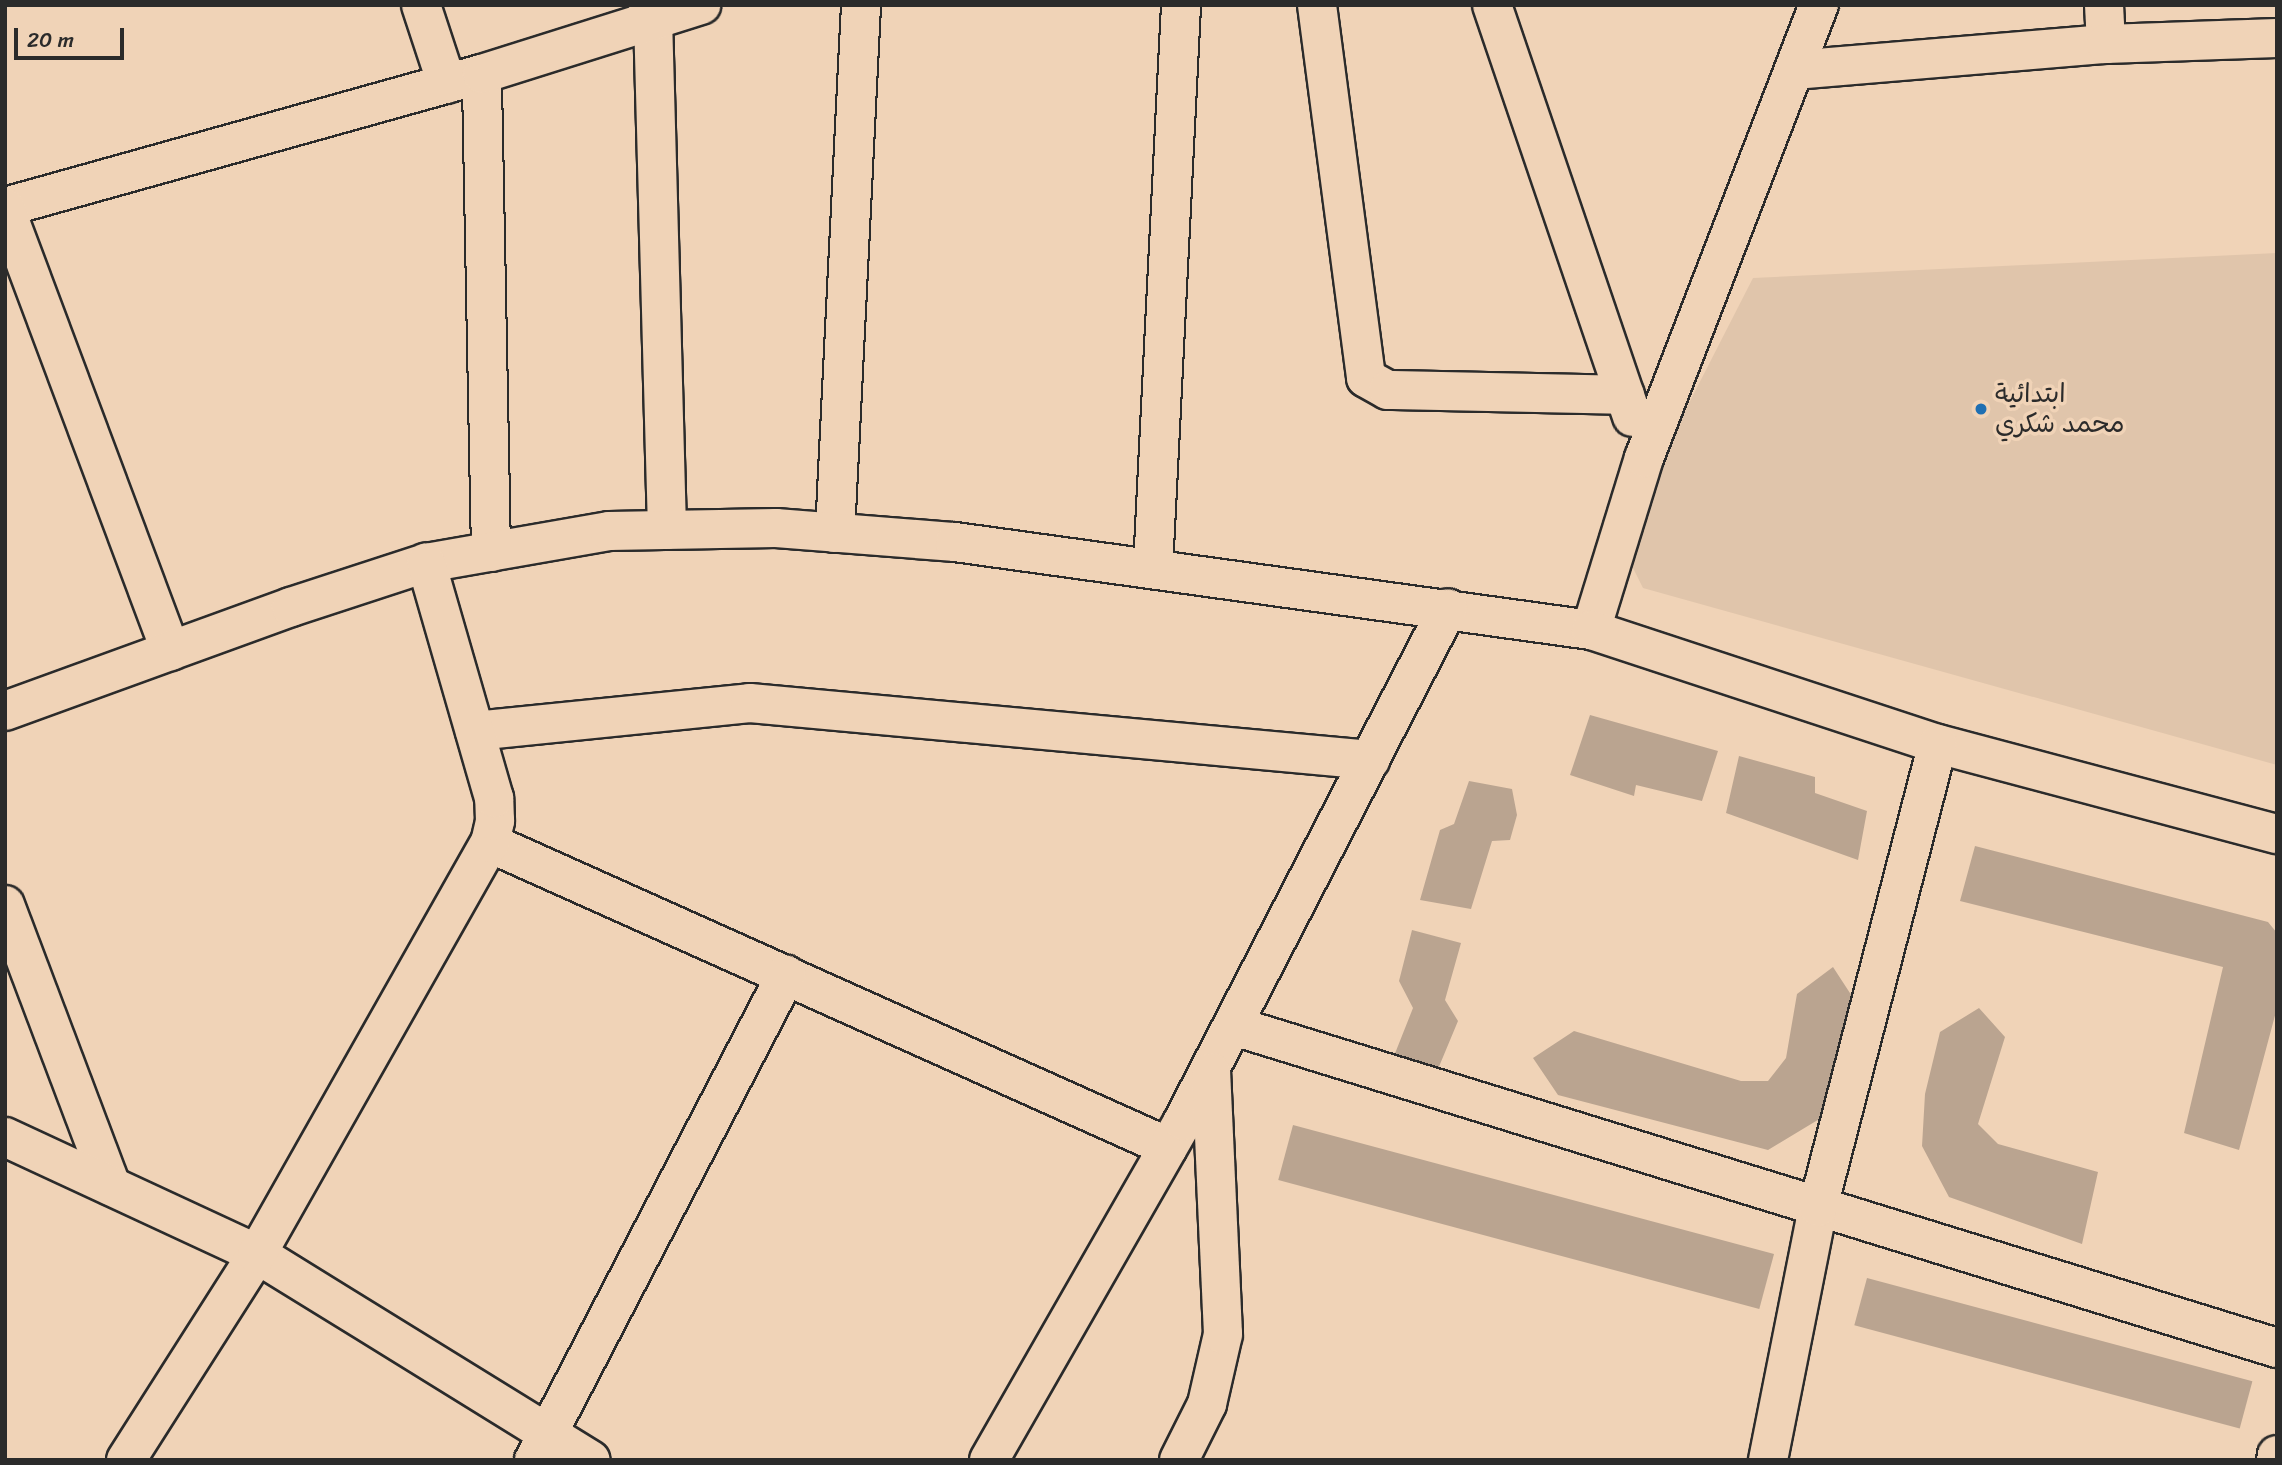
<!DOCTYPE html>
<html>
<head>
<meta charset="utf-8">
<style>
  body { margin:0 }
  #map { position:relative; width:2282px; height:1465px; overflow:hidden; background:#f0d3b7; font-family:Sriracha,"Playpen Sans Arabic",sans-serif }
  div>[style] { position:absolute }
  .built>* { inset:0; background:#e0c5ab }
  .building>* { inset:0; background:#baa490; transform-origin:0 0 }
  .roads { filter:drop-shadow(2px 0 #2b2b2b) drop-shadow(-2px 0 #2b2b2b) drop-shadow(0 2px #2b2b2b) drop-shadow(0 -2px #2b2b2b) }
  .minor>* { height:38px; margin:-19px; padding:0 19px; transform-origin:19px; border-radius:19px; background:#f0d3b7 }
  .dots>* { width:19px; height:19px; translate:-50% -50%; box-sizing:border-box; border:4px solid #f0d3b7; border-radius:50% }
  span { translate:-50% -50%; white-space:nowrap; text-align:center; line-height:1.15; -webkit-text-stroke:7px #f0d3b7; paint-order:stroke }
  .poi-label { font-size:26px; color:#2b2b2b }
  .left { translate:0 -50%; text-align:left }
  .frame { position:absolute; inset:0; border:7px solid #2b2b2b; pointer-events:none }
  .scale { position:absolute; left:14px; top:28px; width:110px; height:32px; box-sizing:border-box; border:4px solid #2b2b2b; border-top:0; padding-left:9px; font-size:21px; line-height:24px; white-space:nowrap; color:#2b2b2b; -webkit-text-stroke:5px #f0d3b7; paint-order:stroke }
</style>
</head>
<body>
<div id="map">
  <div class="built">
    <i style="clip-path:polygon(2277px 253px,2277px 765px,1643px 588px,1619px 540px,1753px 278px)"></i>
  </div>
  <div class="building">
    <i style="clip-path:polygon(1590px 715px,1718px 751px,1702px 801px,1636px 785px,1634px 796px,1570px 775px)"></i>
    <i style="clip-path:polygon(1739px 756px,1815px 777px,1815px 793px,1867px 811px,1858px 860px,1726px 813px)"></i>
    <i style="clip-path:polygon(1469px 781px,1512px 789px,1517px 815px,1510px 840px,1492px 841px,1471px 909px,1420px 900px,1440px 830px,1454px 824px)"></i>
    <i style="clip-path:polygon(1975px 846px,2268px 922px,2277px 933px,2277px 1008px,2239px 1150px,2184px 1133px,2223px 967px,1960px 901px)"></i>
    <i style="clip-path:polygon(1412px 930px,1461px 943px,1445px 1000px,1458px 1021px,1438px 1069px,1394px 1056px,1413px 1008px,1399px 981px)"></i>
    <i style="clip-path:polygon(1833px 967px,1861px 1010px,1826px 1115px,1768px 1150px,1558px 1095px,1533px 1058px,1574px 1031px,1741px 1081px,1768px 1081px,1786px 1058px,1797px 994px)"></i>
    <i style="clip-path:polygon(1979px 1008px,2005px 1037px,1978px 1124px,1998px 1144px,2098px 1172px,2082px 1244px,1949px 1197px,1922px 1146px,1925px 1094px,1940px 1032px)"></i>
    <i style="left:1293px;top:1125px;width:498px;height:57px;rotate:15deg"></i>
    <i style="left:1867px;top:1278px;width:399px;height:49px;rotate:15deg"></i>
  </div>
  <div class="roads">
    <div class="minor">
      <i style="left:421px;top:5px;width:83px;rotate:71.8deg"></i>
      <i style="left:648px;top:5px;width:14px;rotate:69deg"></i>
      <i style="left:653px;top:18px;width:512px;rotate:88.43deg"></i>
      <i style="left:1317px;top:5px;width:376px;rotate:82.5deg"></i>
      <i style="left:1366px;top:378px;width:25px;rotate:29deg"></i>
      <i style="left:1388px;top:390px;width:237px;rotate:1.2deg"></i>
      <i style="left:1492px;top:5px;width:435px;rotate:71.2deg"></i>
      <i style="left:2104px;top:5px;width:39px;rotate:87deg"></i>
      <i style="left:1794px;top:70px;width:313px;rotate:-4.8deg"></i>
      <i style="left:2106px;top:44px;width:171px;rotate:-2deg"></i>
      <i style="left:5px;top:207px;width:495px;rotate:-15.6deg"></i>
      <i style="left:5px;top:208px;width:473px;rotate:69.5deg"></i>
      <i style="left:835px;top:533px;width:529px;rotate:-87.18deg"></i>
      <i style="left:491px;top:552px;width:478px;rotate:-91.1deg"></i>
      <i style="left:482px;top:74px;width:230px;rotate:-17.5deg"></i>
      <i style="left:1153px;top:568px;width:564px;rotate:-87.15deg"></i>
      <i style="left:1591px;top:630px;width:180px;rotate:-72.9deg"></i>
      <i style="left:1644px;top:458px;width:486px;rotate:-68.9deg"></i>
      <i style="left:5px;top:711px;width:304px;rotate:-20deg"></i>
      <i style="left:291px;top:607px;width:142px;rotate:-18.1deg"></i>
      <i style="left:426px;top:563px;width:186px;rotate:-9.9deg"></i>
      <i style="left:609px;top:531px;width:167px;rotate:-1deg"></i>
      <i style="left:776px;top:528px;width:180px;rotate:4.5deg"></i>
      <i style="left:955px;top:542px;width:642px;rotate:7.88deg"></i>
      <i style="left:1591px;top:630px;width:365px;rotate:18.2deg"></i>
      <i style="left:1938px;top:744px;width:351px;rotate:14.9deg"></i>
      <i style="left:475px;top:731px;width:276px;rotate:-5.8deg"></i>
      <i style="left:750px;top:703px;width:623px;rotate:5.25deg"></i>
      <i style="left:490px;top:843px;width:743px;rotate:24.15deg"></i>
      <i style="left:5px;top:905px;width:300px;rotate:69.3deg"></i>
      <i style="left:1234px;top:1026px;width:1092px;rotate:17.16deg"></i>
      <i style="left:5px;top:1137px;width:278px;rotate:24.9deg"></i>
      <i style="left:257px;top:1254px;width:392px;rotate:31.7deg"></i>
      <i style="left:126px;top:1460px;width:244px;rotate:-57.5deg"></i>
      <i style="left:257px;top:1254px;width:472px;rotate:-60.5deg"></i>
      <i style="left:490px;top:843px;width:23px;rotate:-77deg"></i>
      <i style="left:495px;top:821px;width:23px;rotate:-92deg"></i>
      <i style="left:494px;top:798px;width:245px;rotate:-106.1deg"></i>
      <i style="left:534px;top:1460px;width:547px;rotate:-62.54deg"></i>
      <i style="left:989px;top:1460px;width:391px;rotate:-60.2deg"></i>
      <i style="left:1183px;top:1121px;width:577px;rotate:-62.68deg"></i>
      <i style="left:1179px;top:1460px;width:63px;rotate:-63.4deg"></i>
      <i style="left:1207px;top:1404px;width:72px;rotate:-77.1deg"></i>
      <i style="left:1223px;top:1334px;width:262px;rotate:-92.6deg"></i>
      <i style="left:1768px;top:1460px;width:258px;rotate:-78.8deg"></i>
      <i style="left:1818px;top:1207px;width:478px;rotate:-75.5deg"></i>
      <i style="left:2276px;top:1460px;width:5px;rotate:-79deg"></i>
    </div>
  </div>
  <div class="dots">
    <i style="left:1981px;top:409px;background:#1f6fb2"></i>
  </div>
  <div class="poi-label">
    <span class="left" style="left:1995px;top:409px">ابتدائية<br>محمد شكري</span>
  </div>
  <div class="frame"></div>
  <div class="scale">20 m</div>
</div>
</body>
</html>
